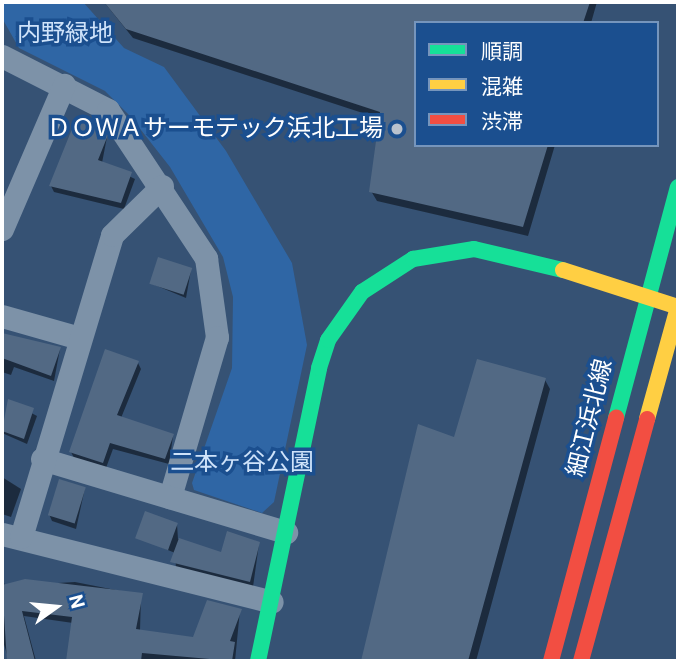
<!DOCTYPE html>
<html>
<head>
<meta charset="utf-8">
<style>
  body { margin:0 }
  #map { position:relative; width:680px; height:663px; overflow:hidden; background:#365274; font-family:Roboto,"Noto Sans JP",sans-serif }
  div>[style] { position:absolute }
  .green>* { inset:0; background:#2f66a5 }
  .shadow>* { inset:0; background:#0007 }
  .building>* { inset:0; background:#526984; transform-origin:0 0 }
  .street>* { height:23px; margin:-11.5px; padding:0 11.5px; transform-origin:11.5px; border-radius:11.5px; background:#7d92a8 }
  .fast>* { height:16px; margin:-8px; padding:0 8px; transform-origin:8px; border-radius:8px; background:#16e098 }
  .slow>* { height:16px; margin:-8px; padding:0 8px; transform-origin:8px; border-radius:8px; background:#ffcf43 }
  .jam>* { height:16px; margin:-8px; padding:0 8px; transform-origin:8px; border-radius:8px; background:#f24e42 }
  .dots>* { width:19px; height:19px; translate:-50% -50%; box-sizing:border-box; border:4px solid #1b4f8f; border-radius:50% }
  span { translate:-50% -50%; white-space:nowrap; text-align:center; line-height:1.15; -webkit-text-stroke:7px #1b4f8f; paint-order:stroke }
  .park-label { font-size:24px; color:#cfe3fa }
  .poi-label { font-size:24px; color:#fff }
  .right { translate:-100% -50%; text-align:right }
  .street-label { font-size:24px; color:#fff }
  .frame { position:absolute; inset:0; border:4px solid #fff; pointer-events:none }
  .legend { position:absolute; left:414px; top:21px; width:245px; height:126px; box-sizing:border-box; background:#1b4f8f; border:2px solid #7695bc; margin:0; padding:9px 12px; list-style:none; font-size:21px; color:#fff }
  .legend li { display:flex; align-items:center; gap:14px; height:35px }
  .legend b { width:35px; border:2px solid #7695bc }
  .north { position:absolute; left:21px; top:572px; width:70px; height:70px; -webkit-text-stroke:5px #1b4f8f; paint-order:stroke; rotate:75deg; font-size:19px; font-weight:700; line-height:28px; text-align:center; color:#fff }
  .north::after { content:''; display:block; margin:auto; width:24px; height:32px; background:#fff; clip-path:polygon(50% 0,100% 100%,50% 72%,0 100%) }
</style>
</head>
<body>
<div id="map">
  <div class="green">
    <i style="clip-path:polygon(2px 2px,83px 2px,124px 48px,164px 67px,226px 151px,292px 263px,307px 345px,274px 502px,262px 513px,194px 490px,192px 483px,232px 368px,233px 297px,223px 257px,170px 167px,130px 116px,105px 91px,19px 48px,2px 18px)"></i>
  </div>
  <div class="shadow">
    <i style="clip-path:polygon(104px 2px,597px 2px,591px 23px,416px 23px,416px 145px,555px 145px,528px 236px,377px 201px,371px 191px,381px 119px,133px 38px)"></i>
    <i style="clip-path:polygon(107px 137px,102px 163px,135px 179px,124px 209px,54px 192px,51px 186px)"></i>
    <i style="clip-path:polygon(191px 270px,186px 298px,150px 283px)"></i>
    <i style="clip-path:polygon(2px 334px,60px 349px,54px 381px,14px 367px,11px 375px,2px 372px)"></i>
    <i style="clip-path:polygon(138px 363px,141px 369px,121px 418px,173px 436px,169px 464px,113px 449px,106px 468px,74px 458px,71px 452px)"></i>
    <i style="clip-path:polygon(545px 380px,550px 389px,476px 661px,362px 661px,420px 426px,456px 439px)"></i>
    <i style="clip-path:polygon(9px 401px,37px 416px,27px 444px,2px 433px)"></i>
    <i style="clip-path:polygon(2px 477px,21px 489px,11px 517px,2px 514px)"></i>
    <i style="clip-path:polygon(85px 488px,76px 529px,52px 521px,49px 514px)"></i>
    <i style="clip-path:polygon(177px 524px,178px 539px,222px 555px,259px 544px,253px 587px,176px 568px,175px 553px,137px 537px)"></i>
    <i style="clip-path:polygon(2px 576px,5px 586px,75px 582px,141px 595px,140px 631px,195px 638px,240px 610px,235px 661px,68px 661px,73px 623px,24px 616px,36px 661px,9px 661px,2px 638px)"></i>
  </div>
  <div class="building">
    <i style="clip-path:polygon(104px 2px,590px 2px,583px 23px,416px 23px,416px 145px,548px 145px,523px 227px,369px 192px,380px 112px,126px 29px)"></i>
    <i style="clip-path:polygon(76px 119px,108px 135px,98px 160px,132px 172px,121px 203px,49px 186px)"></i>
    <i style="left:158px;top:257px;width:36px;height:28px;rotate:18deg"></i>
    <i style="clip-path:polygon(2px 333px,61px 347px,51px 376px,2px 358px)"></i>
    <i style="clip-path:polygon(105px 349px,139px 361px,117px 415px,174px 434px,165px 459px,110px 443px,103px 463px,69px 452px)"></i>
    <i style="clip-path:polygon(477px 359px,546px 378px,468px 661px,361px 661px,418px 424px,454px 437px)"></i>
    <i style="clip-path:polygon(8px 399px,34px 408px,24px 439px,2px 431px)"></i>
    <i style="left:59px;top:479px;width:28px;height:38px;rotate:17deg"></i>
    <i style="left:145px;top:511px;width:35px;height:29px;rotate:20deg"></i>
    <i style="clip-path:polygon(227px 531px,260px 542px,250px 582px,170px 562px,179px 538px,221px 552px)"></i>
    <i style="clip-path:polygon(25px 579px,143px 593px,136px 629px,193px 637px,207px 600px,242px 609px,230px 641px,235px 642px,232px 661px,142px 653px,141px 661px,66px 661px,72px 617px,22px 611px,35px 661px,7px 661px,2px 585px)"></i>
  </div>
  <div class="street">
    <i style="left:2px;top:56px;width:119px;rotate:27deg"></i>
    <i style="left:108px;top:110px;width:178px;rotate:56.5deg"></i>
    <i style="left:206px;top:258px;width:80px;rotate:82.1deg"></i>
    <i style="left:217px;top:337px;width:167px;rotate:106.4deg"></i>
    <i style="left:2px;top:229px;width:157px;rotate:-66.7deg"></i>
    <i style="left:2px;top:316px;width:80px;rotate:15.9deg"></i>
    <i style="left:42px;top:459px;width:255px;rotate:16.7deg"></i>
    <i style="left:2px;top:534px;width:278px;rotate:14.1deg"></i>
    <i style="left:21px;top:537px;width:315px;rotate:-73.2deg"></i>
    <i style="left:112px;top:235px;width:70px;rotate:-44.4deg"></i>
  </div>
  <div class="fast">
    <i style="left:616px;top:418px;width:239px;rotate:-75deg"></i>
    <i style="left:258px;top:661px;width:299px;rotate:-78.2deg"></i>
    <i style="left:319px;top:368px;width:29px;rotate:-72deg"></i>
    <i style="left:328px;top:340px;width:59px;rotate:-54.7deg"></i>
    <i style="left:362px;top:292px;width:61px;rotate:-32.9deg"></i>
    <i style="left:413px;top:259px;width:62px;rotate:-9.3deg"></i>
    <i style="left:474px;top:249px;width:91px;rotate:13.3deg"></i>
  </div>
  <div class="slow">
    <i style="left:563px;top:270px;width:121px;rotate:17.8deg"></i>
    <i style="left:647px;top:419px;width:116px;rotate:-74.5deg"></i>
  </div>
  <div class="jam">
    <i style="left:551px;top:661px;width:252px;rotate:-75deg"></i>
    <i style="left:581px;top:661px;width:251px;rotate:-74.7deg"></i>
  </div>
  <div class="dots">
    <i style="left:397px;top:129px;background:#b9c2ce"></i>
  </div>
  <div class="park-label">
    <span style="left:65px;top:34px">内野緑地</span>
    <span style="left:242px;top:463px">二本ヶ谷公園</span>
  </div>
  <div class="poi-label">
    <span class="right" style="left:383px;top:129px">ＤＯＷＡサーモテック浜北工場</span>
  </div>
  <div class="street-label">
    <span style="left:590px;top:418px;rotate:-76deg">細江浜北線</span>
  </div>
  <div class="frame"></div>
  <ul class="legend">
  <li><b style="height:9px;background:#16e098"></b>順調</li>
  <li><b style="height:9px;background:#ffcf43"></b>混雑</li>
  <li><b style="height:9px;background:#f24e42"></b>渋滞</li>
  </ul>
  <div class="north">N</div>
</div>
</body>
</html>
